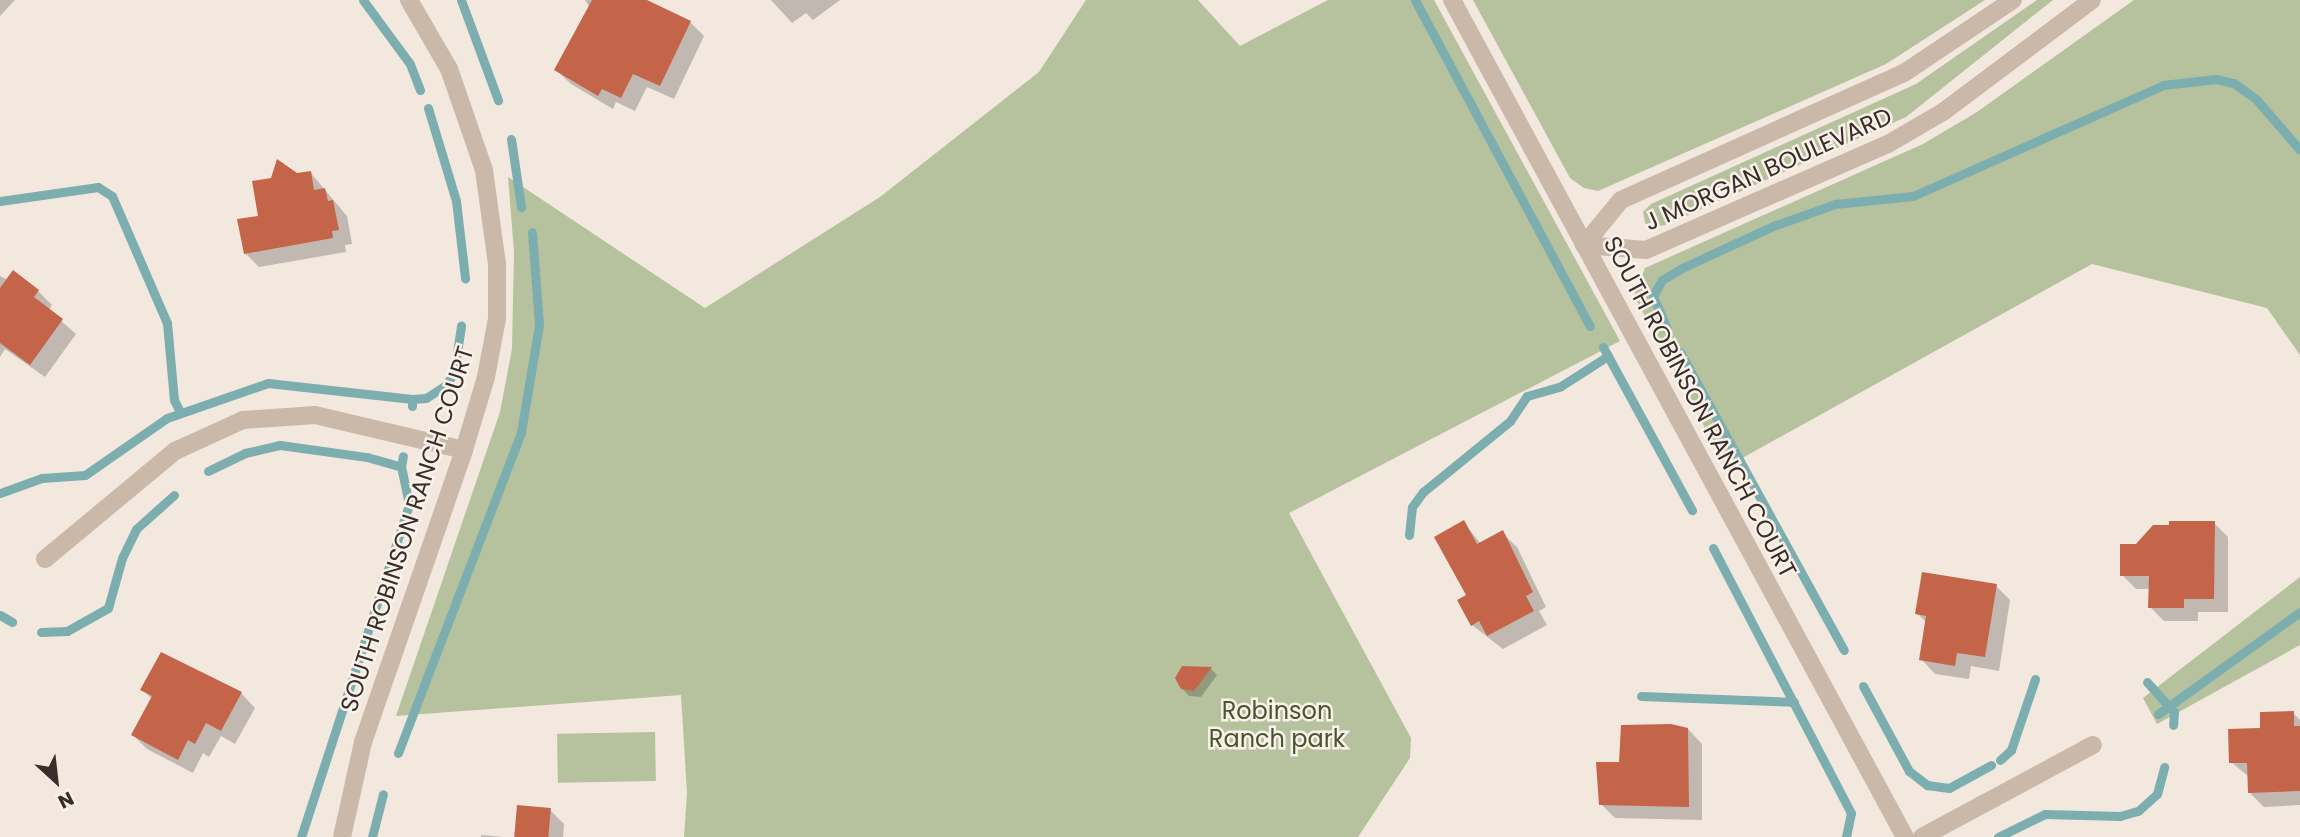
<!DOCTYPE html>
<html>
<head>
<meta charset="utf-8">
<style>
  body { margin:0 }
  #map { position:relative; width:2300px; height:837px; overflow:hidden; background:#f2e8de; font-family:Poppins,sans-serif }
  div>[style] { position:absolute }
  .green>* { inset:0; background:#b6c19d; transform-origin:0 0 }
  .shadow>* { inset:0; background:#0003 }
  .stream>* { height:9px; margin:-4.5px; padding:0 4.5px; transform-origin:4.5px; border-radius:4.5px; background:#7daeaf }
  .building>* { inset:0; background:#c46549; transform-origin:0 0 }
  .minor>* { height:18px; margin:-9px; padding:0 9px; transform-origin:9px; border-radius:9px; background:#cab8a9 }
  span { translate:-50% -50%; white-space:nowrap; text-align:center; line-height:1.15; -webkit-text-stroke:5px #faf2ea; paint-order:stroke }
  .street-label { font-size:24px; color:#382d29 }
  .park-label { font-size:24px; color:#48562d }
  .north { position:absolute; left:21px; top:746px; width:70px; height:70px; -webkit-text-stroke:5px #faf2ea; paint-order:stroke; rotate:153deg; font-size:19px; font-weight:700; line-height:28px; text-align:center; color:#382d29 }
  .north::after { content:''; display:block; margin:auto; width:24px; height:32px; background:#382d29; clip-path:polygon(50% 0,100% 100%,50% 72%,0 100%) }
</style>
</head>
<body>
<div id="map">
  <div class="green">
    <i style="clip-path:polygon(1086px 0,1198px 0,1240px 46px,1328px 0,1434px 0,1620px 341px,1289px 513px,1411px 738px,1410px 758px,1358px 837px,684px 837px,687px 793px,681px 695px,396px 716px,500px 412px,512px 349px,514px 252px,508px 177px,705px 308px,880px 197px,1039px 72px)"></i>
    <i style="clip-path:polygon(1473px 0,1985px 0,1886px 64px,1598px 191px,1584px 188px,1570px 178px)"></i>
    <i style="clip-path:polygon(2037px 0,2053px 0,1906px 117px,1666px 225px,1650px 227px,1645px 223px,1643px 212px,1651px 204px,1916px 84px)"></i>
    <i style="clip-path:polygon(2134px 0,2300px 0,2300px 355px,2267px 308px,2092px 264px,1726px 467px,1634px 296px,1645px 268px,1923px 144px,1977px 112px)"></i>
    <i style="clip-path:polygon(2300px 577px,2300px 645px,2157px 724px,2143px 698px)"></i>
    <i style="left:655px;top:732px;width:49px;height:98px;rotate:89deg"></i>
  </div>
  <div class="shadow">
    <i style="clip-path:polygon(0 0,15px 0,0 16px)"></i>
    <i style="clip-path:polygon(585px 0,641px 0,690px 22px,704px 36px,674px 99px,647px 87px,635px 111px,616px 102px,613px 109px,571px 84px,556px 70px,590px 8px)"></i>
    <i style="clip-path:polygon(771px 0,840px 0,813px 20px,806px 13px,792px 23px)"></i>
    <i style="clip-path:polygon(310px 172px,347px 216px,352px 244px,345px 245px,346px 252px,259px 267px,245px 253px,260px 217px,296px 175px)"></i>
    <i style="clip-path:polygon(13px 273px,38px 291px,52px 305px,49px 310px,76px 334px,45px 377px,5px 349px,0 357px,0 276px,8px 280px)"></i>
    <i style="clip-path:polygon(1463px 522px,1481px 544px,1502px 533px,1517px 547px,1546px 607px,1539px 611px,1547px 625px,1503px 649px,1472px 625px)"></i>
    <i style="clip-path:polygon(2214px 523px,2228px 537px,2228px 612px,2198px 612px,2198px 621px,2164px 621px,2150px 607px,2150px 589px,2136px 589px,2122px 575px,2136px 545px)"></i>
    <i style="clip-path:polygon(1996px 586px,2010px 600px,1999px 671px,1971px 666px,1969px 679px,1935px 674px,1921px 659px,1927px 623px,1917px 613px)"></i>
    <i style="clip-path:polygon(1183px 668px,1211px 669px,1217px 675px,1201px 697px,1189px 696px,1182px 688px)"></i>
    <i style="clip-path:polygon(143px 690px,241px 693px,255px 708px,235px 744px,221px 736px,209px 757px,203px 753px,193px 773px,147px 749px,133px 735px,152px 699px)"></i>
    <i style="clip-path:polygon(2293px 713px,2300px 720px,2300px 805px,2264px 807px,2250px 793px,2249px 777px,2231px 762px,2262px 730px)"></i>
    <i style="clip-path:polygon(1688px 729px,1702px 744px,1702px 820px,1615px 818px,1601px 804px,1621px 764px)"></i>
    <i style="clip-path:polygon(550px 810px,564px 824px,563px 837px,515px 837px)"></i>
    <i style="clip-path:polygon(481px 835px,504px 837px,481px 837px)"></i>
  </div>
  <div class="stream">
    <i style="left:363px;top:0;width:79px;rotate:53.7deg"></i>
    <i style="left:410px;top:64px;width:28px;rotate:69deg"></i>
    <i style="left:461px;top:0;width:107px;rotate:69.7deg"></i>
    <i style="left:1415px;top:0;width:370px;rotate:61.8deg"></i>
    <i style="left:428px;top:108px;width:97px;rotate:73.2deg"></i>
    <i style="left:456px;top:201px;width:78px;rotate:83.3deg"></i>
    <i style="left:511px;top:139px;width:69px;rotate:81.6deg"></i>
    <i style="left:0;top:201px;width:99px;rotate:-8.1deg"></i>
    <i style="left:98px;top:187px;width:17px;rotate:33deg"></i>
    <i style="left:112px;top:196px;width:138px;rotate:66.6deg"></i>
    <i style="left:167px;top:323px;width:77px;rotate:84.8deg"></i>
    <i style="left:174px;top:400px;width:13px;rotate:63deg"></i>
    <i style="left:1667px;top:329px;width:36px;rotate:-113deg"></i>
    <i style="left:1653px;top:296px;width:18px;rotate:-61deg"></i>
    <i style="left:1662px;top:280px;width:23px;rotate:-31deg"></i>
    <i style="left:1682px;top:268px;width:100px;rotate:-24.8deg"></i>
    <i style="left:1773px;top:226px;width:66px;rotate:-19.5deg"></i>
    <i style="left:1835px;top:204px;width:78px;rotate:-5.9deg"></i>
    <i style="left:1913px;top:196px;width:274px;rotate:-23.9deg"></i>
    <i style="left:2163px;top:85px;width:53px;rotate:-6.5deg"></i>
    <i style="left:2216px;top:79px;width:18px;rotate:13deg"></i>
    <i style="left:2234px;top:83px;width:27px;rotate:36deg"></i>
    <i style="left:2256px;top:99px;width:67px;rotate:49.2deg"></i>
    <i style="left:1603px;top:347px;width:186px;rotate:61.4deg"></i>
    <i style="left:1680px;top:352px;width:340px;rotate:61.2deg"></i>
    <i style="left:412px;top:406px;width:7px;rotate:-90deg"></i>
    <i style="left:412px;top:399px;width:14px;rotate:-4deg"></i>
    <i style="left:426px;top:398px;width:24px;rotate:-33deg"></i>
    <i style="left:446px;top:385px;width:15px;rotate:-58deg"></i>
    <i style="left:454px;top:372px;width:47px;rotate:-81.3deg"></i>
    <i style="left:208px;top:471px;width:41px;rotate:-25.9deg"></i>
    <i style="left:245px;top:453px;width:36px;rotate:-13deg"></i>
    <i style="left:280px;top:445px;width:88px;rotate:7.9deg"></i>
    <i style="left:367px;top:457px;width:35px;rotate:16deg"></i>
    <i style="left:0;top:493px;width:45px;rotate:-19.7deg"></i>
    <i style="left:42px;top:478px;width:43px;rotate:-4deg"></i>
    <i style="left:85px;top:475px;width:100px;rotate:-34.8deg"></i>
    <i style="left:167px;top:418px;width:107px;rotate:-19.1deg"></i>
    <i style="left:268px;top:383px;width:145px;rotate:6.3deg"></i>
    <i style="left:1409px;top:535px;width:28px;rotate:-84deg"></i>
    <i style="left:1412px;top:507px;width:19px;rotate:-54deg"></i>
    <i style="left:1423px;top:492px;width:112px;rotate:-39.2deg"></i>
    <i style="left:1510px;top:421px;width:30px;rotate:-56deg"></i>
    <i style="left:1527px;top:396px;width:35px;rotate:-16deg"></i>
    <i style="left:1561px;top:386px;width:56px;rotate:-32.6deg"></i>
    <i style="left:1713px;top:548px;width:299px;rotate:62.5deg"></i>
    <i style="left:1851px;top:813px;width:25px;rotate:102deg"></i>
    <i style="left:0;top:615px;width:14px;rotate:30deg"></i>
    <i style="left:41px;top:632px;width:26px;rotate:-2deg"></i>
    <i style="left:67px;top:631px;width:47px;rotate:-29.3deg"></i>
    <i style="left:108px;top:608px;width:52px;rotate:-74.4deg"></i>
    <i style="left:122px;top:558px;width:32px;rotate:-64deg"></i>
    <i style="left:136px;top:529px;width:51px;rotate:-41.8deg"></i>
    <i style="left:2147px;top:682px;width:40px;rotate:48deg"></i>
    <i style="left:2174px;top:712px;width:13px;rotate:94deg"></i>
    <i style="left:1863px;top:686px;width:97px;rotate:61.6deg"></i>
    <i style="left:1909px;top:771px;width:23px;rotate:38deg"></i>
    <i style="left:1927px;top:785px;width:22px;rotate:8deg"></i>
    <i style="left:1949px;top:788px;width:48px;rotate:-28.7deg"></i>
    <i style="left:1641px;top:696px;width:153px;rotate:2.2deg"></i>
    <i style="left:2158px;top:714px;width:175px;rotate:-35.7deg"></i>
    <i style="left:398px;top:753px;width:344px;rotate:-69deg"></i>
    <i style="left:521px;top:432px;width:109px;rotate:-80.5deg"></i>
    <i style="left:539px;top:324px;width:92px;rotate:-94.4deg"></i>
    <i style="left:2000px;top:760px;width:15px;rotate:-42deg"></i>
    <i style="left:2011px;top:750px;width:75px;rotate:-71.3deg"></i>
    <i style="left:301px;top:837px;width:350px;rotate:-72deg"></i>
    <i style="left:409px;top:504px;width:38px;rotate:-102deg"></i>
    <i style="left:401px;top:467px;width:11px;rotate:-80deg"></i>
    <i style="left:372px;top:837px;width:44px;rotate:-75.7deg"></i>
    <i style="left:1998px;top:837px;width:52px;rotate:-26.1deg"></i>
    <i style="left:2045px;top:814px;width:75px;rotate:1.5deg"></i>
    <i style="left:2120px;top:816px;width:19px;rotate:-16deg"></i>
    <i style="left:2138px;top:811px;width:25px;rotate:-42deg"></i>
    <i style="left:2157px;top:794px;width:28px;rotate:-75deg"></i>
  </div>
  <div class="building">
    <i style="clip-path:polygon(592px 0,647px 0,691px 21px,660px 86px,633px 74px,621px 98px,602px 89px,598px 96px,554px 70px)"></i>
    <i style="clip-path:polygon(277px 159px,297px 173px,311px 171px,314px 190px,325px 188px,328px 201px,333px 200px,339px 230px,332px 231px,333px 238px,244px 254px,237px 219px,258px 216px,252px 181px,271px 178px)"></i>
    <i style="clip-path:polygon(13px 270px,39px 290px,34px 297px,63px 319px,30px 365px,0 343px,0 288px)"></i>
    <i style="clip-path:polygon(1464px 520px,1477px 544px,1503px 530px,1533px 592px,1526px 596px,1534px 611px,1487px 636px,1479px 621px,1471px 626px,1457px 600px,1466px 595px,1434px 537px)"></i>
    <i style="clip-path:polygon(2169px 521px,2215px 521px,2214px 599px,2184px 599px,2184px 608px,2148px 608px,2149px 576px,2120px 576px,2120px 544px,2136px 544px,2153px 525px,2169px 525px)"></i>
    <i style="clip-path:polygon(1922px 572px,1997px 584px,1985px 657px,1957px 653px,1955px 666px,1919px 660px,1926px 616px,1915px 614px)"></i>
    <i style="clip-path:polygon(161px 652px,242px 692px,221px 731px,206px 723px,195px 744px,188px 740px,178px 760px,131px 735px,152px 696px,140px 690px)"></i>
    <i style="clip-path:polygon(1182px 666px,1212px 667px,1194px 691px,1181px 689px,1175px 678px)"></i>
    <i style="clip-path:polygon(2294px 711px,2294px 726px,2300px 726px,2300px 791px,2248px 793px,2247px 763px,2229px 763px,2228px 729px,2260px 728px,2260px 712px)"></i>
    <i style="clip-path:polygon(1671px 724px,1688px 728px,1689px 807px,1599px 805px,1596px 762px,1619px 762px,1621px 725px)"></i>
    <i style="left:517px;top:805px;width:34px;height:32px;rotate:5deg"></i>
  </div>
  <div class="minor">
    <i style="left:1452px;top:0;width:952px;rotate:61.58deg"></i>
    <i style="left:1584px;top:245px;width:62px;rotate:4.6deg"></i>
    <i style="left:1646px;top:250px;width:264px;rotate:-23.7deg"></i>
    <i style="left:1888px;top:144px;width:64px;rotate:-30.2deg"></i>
    <i style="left:1943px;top:112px;width:186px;rotate:-36.9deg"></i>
    <i style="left:1584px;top:245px;width:58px;rotate:-50.6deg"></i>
    <i style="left:1621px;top:200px;width:310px;rotate:-24.2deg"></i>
    <i style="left:1904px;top:73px;width:131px;rotate:-33.8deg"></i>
    <i style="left:45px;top:559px;width:169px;rotate:-39.7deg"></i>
    <i style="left:175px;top:451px;width:75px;rotate:-24.5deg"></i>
    <i style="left:243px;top:420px;width:72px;rotate:-4deg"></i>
    <i style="left:315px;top:415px;width:153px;rotate:13.2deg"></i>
    <i style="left:342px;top:837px;width:97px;rotate:-77.5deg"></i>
    <i style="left:363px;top:742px;width:309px;rotate:-70.9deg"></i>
    <i style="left:464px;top:450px;width:76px;rotate:-73.2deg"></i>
    <i style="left:486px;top:377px;width:59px;rotate:-79.3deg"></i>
    <i style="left:497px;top:319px;width:55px;rotate:-90deg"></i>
    <i style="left:497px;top:264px;width:95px;rotate:-97.9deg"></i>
    <i style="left:484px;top:170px;width:107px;rotate:-109.1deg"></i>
    <i style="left:449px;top:69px;width:80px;rotate:-120.1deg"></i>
    <i style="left:1922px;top:837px;width:194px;rotate:-28.3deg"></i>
  </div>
  <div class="street-label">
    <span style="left:1768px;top:169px;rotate:-24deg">J MORGAN BOULEVARD</span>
    <span style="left:1700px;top:407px;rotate:62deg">SOUTH ROBINSON RANCH COURT</span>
    <span style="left:407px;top:529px;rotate:-72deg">SOUTH ROBINSON RANCH COURT</span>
  </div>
  <div class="park-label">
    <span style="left:1277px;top:725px">Robinson<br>Ranch park</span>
  </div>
  <div class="north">N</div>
</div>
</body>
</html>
